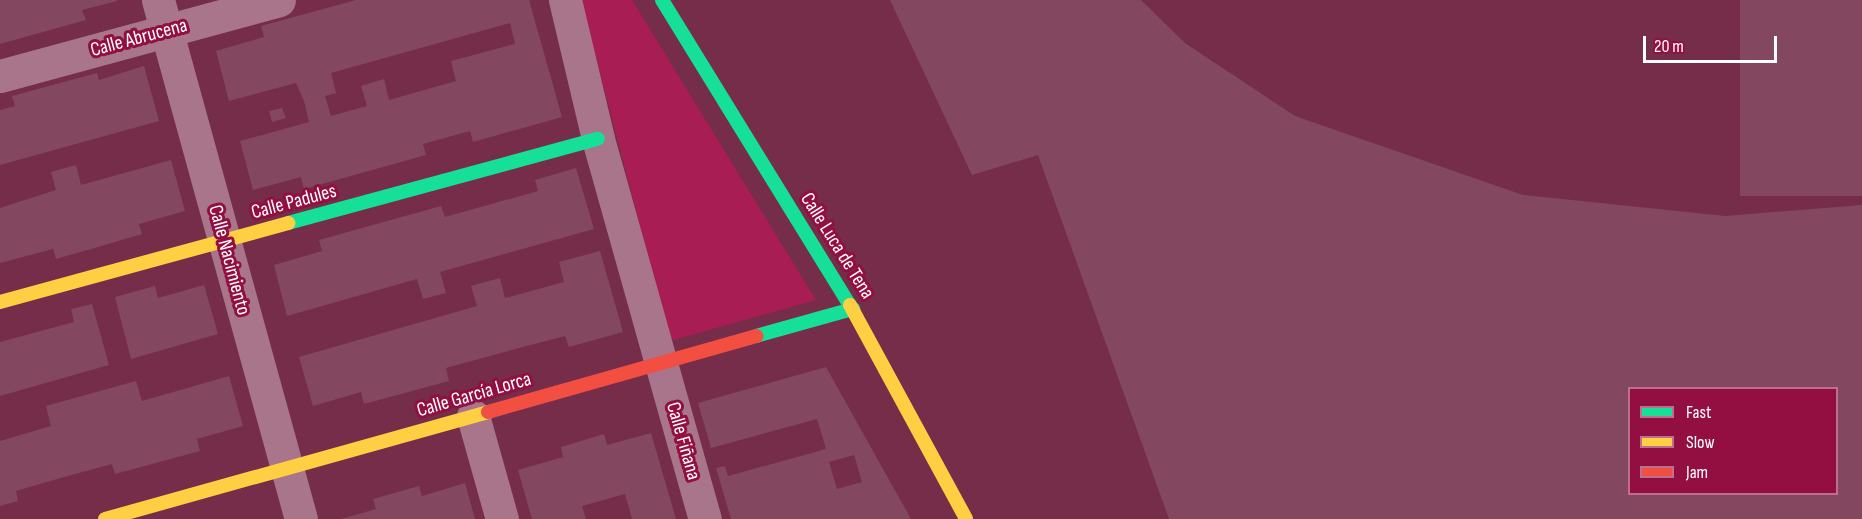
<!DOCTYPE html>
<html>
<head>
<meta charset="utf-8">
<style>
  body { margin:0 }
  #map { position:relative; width:1862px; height:519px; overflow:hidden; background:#752d49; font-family:"Sofia Sans Condensed",sans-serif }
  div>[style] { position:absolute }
  .green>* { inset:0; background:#a81d54 }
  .building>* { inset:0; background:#834860; transform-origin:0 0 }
  .street>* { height:33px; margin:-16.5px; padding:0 16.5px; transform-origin:16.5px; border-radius:16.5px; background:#a8758a }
  .fast>* { height:14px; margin:-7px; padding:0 7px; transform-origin:7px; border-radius:7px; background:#16e098 }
  .slow>* { height:14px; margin:-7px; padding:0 7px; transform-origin:7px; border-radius:7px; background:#ffcf43 }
  .jam>* { height:14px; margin:-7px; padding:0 7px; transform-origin:7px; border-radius:7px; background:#f24e42 }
  span { translate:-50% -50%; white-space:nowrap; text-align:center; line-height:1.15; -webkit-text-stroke:6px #930f42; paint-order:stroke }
  .street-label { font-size:20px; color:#fff }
  .legend { position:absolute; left:1628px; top:387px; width:210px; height:108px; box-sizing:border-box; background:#930f42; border:2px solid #be6f8e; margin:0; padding:8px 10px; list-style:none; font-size:18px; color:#fff }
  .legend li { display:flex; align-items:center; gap:12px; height:30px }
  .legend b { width:30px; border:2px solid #be6f8e }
  .scale { position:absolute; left:1643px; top:36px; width:134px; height:27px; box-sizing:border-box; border:3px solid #fff; border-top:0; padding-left:8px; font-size:18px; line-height:21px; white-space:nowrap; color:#fff; -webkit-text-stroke:4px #930f42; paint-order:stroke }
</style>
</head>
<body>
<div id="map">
  <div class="green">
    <i style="clip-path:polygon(581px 0,632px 0,816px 300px,670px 341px)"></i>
  </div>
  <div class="building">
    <i style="clip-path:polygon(0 0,117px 0,117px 1px,82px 10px,86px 20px,0 44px)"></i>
    <i style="clip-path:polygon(evenodd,356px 0,529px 0,562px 117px,473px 142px,470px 131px,423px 144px,426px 155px,304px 189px,301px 177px,253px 190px,240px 141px,309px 122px,304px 101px,296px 83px,229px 101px,216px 51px,264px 37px,261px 26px,356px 0,510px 23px,515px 44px,451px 61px,456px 81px,389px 100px,384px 79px,361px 86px,367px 106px,331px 116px,325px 96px,336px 93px,331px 73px,510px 23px)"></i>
    <i style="clip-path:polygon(evenodd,890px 0,1141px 0,1185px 43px,1295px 116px,1523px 195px,1725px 216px,1862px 205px,1862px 519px,1169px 519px,1038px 155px,972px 175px,890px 0,1630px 388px,1836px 388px,1836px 494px,1630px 494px,1630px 388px)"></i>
    <i style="left:1740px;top:0;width:122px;height:196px"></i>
    <i style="clip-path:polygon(144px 66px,159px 121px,0 165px,0 110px,15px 106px,12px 96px,97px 73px,99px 80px)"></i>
    <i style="clip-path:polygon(282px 108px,286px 118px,272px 122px,269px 111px)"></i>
    <i style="clip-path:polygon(171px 160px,185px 211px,139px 224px,142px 234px,98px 247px,56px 259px,53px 249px,0 263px,0 208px,56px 190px,51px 172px,76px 165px,81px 185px)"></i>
    <i style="clip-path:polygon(576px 168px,594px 229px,440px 272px,446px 293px,423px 299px,417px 279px,287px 316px,274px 265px,322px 251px,319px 240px,441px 206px,445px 217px,538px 191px,535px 180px)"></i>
    <i style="clip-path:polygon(600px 251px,623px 332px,569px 347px,565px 336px,519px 348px,446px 368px,449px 381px,364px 404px,361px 392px,313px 406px,299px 357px,477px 306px,471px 286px,500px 278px,505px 298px,564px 282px,559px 262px)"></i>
    <i style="clip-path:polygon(204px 285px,218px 334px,131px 359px,115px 297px,155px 286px,158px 298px)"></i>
    <i style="clip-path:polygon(92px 304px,109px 365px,0 396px,0 342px,74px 322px,71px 309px)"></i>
    <i style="clip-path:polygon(evenodd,826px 367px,911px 519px,731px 519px,716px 468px,725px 466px,728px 476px,826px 449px,817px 419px,711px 448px,698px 403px,826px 367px,854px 455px,862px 482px,837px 489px,829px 462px,854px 455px)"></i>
    <i style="clip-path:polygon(229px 376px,243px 426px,197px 439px,200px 451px,115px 474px,112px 464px,64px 477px,16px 491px,18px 501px,0 506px,0 441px,51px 426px,46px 406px,136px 381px,142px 401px)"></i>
    <i style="clip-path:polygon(651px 433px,676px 519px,632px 519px,625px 494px,582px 506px,586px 519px,532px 519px,518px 470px,563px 457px,561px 447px,604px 434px,607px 445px)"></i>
    <i style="clip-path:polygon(465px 483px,475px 519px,341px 519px,376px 509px,373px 499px,419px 486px,422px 496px)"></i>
  </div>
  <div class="street">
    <i style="left:158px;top:0;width:538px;rotate:74.6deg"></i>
    <i style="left:565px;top:0;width:143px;rotate:76.6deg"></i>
    <i style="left:598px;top:139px;width:395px;rotate:74.3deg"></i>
    <i style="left:0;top:76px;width:289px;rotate:-15.2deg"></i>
    <i style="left:473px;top:416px;width:107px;rotate:74.3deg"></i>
  </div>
  <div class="fast">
    <i style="left:662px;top:0;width:358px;rotate:58.4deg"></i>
    <i style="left:288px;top:223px;width:321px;rotate:-15.2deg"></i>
    <i style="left:756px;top:336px;width:101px;rotate:-15.6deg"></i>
  </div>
  <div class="slow">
    <i style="left:0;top:302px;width:299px;rotate:-15.3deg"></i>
    <i style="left:850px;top:305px;width:243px;rotate:61.5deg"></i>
    <i style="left:105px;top:519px;width:398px;rotate:-15.6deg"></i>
  </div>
  <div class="jam">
    <i style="left:488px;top:412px;width:279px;rotate:-15.8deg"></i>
  </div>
  <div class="street-label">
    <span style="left:139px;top:38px;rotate:-15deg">Calle Abrucena</span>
    <span style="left:294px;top:202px;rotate:-15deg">Calle Padules</span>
    <span style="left:837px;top:246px;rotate:58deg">Calle Luca de Tena</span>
    <span style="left:229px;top:260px;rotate:75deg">Calle Nacimiento</span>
    <span style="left:474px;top:395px;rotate:-16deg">Calle García Lorca</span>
    <span style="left:683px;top:441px;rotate:74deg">Calle Fiñana</span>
  </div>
  <ul class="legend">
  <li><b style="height:8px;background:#16e098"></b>Fast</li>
  <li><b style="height:8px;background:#ffcf43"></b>Slow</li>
  <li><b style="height:8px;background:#f24e42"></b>Jam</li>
  </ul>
  <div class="scale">20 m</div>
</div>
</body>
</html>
